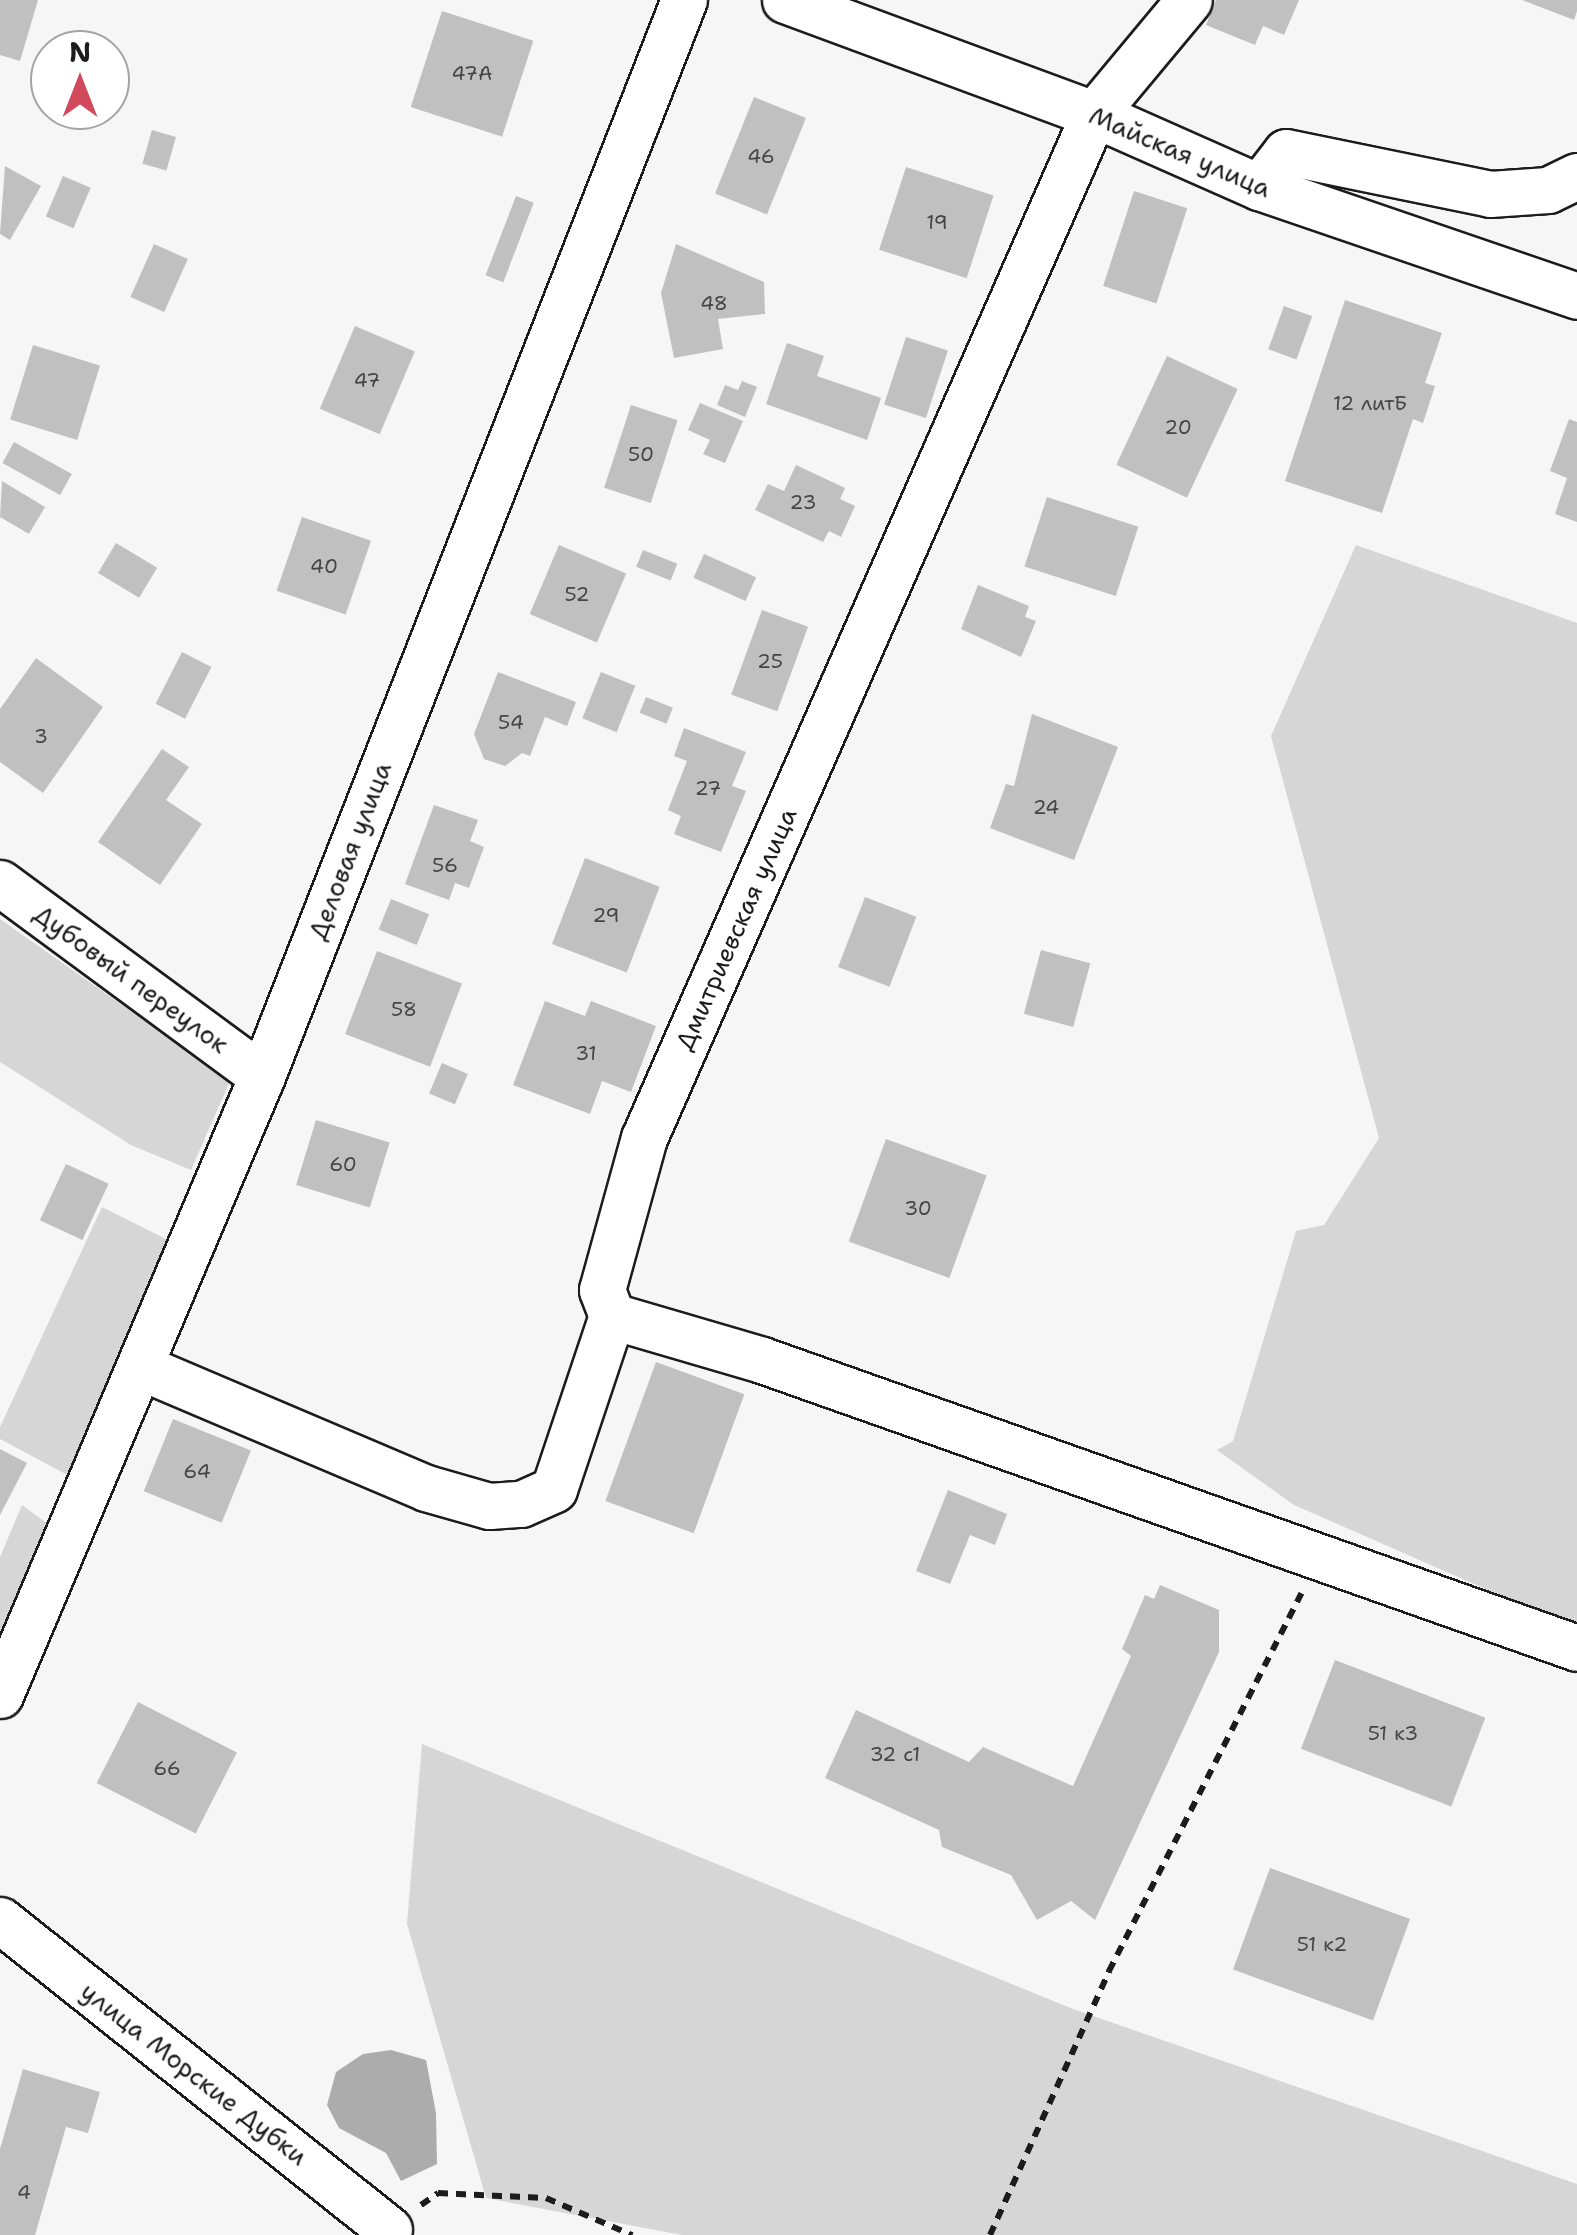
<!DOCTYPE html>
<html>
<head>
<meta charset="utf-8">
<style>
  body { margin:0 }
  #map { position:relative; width:1577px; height:2235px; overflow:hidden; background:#f6f6f6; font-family:"Shantell Sans",sans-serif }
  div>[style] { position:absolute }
  .green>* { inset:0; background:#d6d6d6 }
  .water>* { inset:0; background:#acacac }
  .building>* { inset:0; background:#c0c0c0; transform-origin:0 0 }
  .path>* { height:6px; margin-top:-3px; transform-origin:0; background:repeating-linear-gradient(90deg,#1c1c1c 0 10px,transparent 0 18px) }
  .roads { filter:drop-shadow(2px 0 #1c1c1c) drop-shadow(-2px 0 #1c1c1c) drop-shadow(0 2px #1c1c1c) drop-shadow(0 -2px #1c1c1c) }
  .minor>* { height:45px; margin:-22.5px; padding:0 22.5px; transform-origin:22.5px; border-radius:22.5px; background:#fff }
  span { translate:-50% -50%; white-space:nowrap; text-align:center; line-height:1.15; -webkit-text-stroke:8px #fff; paint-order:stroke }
  .number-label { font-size:20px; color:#454545 }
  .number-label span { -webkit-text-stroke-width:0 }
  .street-label { font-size:25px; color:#1c1c1c }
  .north { position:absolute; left:30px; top:30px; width:100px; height:100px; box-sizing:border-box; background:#fff; border:2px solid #a4a4a4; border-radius:50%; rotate:0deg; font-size:28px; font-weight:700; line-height:40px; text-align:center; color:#1c1c1c }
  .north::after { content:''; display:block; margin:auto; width:35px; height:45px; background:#d1495b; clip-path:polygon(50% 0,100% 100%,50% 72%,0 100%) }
</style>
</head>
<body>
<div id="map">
  <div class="green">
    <i style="clip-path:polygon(1356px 545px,1577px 623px,1577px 1629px,1294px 1505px,1217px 1450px,1233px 1441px,1296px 1231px,1324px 1225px,1379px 1138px,1271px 736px)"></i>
    <i style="clip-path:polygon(0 919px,230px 1081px,191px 1170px,131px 1145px,0 1062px)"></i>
    <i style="clip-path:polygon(102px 1207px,168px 1240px,75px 1479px,0 1439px,0 1427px)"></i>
    <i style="clip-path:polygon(22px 1505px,56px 1530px,0 1661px,0 1557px)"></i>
    <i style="clip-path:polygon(422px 1744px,1073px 2009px,1577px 2184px,1577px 2235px,682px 2235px,486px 2198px,407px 1924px)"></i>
  </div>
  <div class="water">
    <i style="clip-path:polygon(391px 2050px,426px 2060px,436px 2113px,437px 2164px,401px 2181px,386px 2153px,339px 2128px,327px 2105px,336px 2072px,363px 2054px)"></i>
  </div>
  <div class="building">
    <i style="clip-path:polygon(0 0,38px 0,20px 61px,0 55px)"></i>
    <i style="clip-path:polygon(1216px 0,1299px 0,1284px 35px,1263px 26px,1255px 45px,1206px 25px)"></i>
    <i style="clip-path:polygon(1522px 0,1577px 0,1577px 11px,1574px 20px)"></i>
    <i style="left:442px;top:11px;width:96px;height:101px;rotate:18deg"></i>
    <i style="left:754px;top:97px;width:56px;height:104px;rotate:22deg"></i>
    <i style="left:152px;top:130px;width:25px;height:35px;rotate:16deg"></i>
    <i style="clip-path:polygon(5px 166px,41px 186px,10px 240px,0 234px)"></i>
    <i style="left:906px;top:167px;width:92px;height:87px;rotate:18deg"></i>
    <i style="left:63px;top:176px;width:30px;height:44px;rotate:23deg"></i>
    <i style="left:1134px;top:191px;width:56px;height:100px;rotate:18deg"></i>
    <i style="left:516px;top:196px;width:19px;height:85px;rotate:21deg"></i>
    <i style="left:154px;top:244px;width:37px;height:58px;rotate:24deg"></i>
    <i style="clip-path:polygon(676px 244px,764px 282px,765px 314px,718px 319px,723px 349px,674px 358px,661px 293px)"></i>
    <i style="clip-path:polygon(1345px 300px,1442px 333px,1425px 383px,1435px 386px,1423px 423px,1413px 419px,1382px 513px,1285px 481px)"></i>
    <i style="left:1284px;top:306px;width:30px;height:46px;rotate:20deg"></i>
    <i style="left:355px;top:326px;width:65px;height:90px;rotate:23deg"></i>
    <i style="left:906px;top:337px;width:44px;height:71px;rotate:18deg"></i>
    <i style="clip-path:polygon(787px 343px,824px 356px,817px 376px,881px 398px,867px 440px,766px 404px)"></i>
    <i style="left:33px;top:345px;width:70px;height:78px;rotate:17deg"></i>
    <i style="left:1167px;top:356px;width:78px;height:120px;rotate:25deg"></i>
    <i style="clip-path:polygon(742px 381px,757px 387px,745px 417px,717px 405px,725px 385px,738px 390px)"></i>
    <i style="clip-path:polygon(700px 403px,743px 421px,725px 463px,703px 454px,710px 440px,688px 430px)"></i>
    <i style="left:631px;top:405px;width:49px;height:87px;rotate:18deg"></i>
    <i style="clip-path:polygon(1569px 419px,1577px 422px,1577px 522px,1555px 514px,1567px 478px,1550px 471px)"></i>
    <i style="left:14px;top:442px;width:66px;height:24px;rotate:29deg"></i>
    <i style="clip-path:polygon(796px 465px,845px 488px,840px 499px,855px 506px,841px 537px,829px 531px,823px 542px,755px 510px,768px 484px,784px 491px)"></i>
    <i style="clip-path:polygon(2px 481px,45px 507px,29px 534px,0 517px)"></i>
    <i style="left:1047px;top:497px;width:96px;height:73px;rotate:18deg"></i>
    <i style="left:302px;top:517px;width:73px;height:78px;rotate:19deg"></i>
    <i style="left:116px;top:543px;width:48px;height:35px;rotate:31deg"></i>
    <i style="left:559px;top:545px;width:73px;height:75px;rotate:23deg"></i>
    <i style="left:643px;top:550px;width:37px;height:18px;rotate:22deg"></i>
    <i style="left:704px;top:554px;width:57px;height:26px;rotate:24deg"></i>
    <i style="clip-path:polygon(978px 585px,1029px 606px,1025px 617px,1036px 621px,1021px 657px,961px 629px)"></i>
    <i style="left:762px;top:610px;width:49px;height:90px;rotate:20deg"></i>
    <i style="left:182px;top:652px;width:33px;height:58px;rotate:27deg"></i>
    <i style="clip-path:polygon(36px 658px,103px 707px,43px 793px,0 762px,0 709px)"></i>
    <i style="clip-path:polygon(498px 672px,576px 702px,567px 726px,545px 717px,530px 756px,522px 753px,505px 766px,484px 759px,474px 734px)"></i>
    <i style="left:601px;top:672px;width:37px;height:50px;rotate:22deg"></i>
    <i style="left:646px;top:697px;width:29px;height:17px;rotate:22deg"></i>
    <i style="clip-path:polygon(1032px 714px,1118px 747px,1074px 860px,990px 828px,1006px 784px,1014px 786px)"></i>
    <i style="clip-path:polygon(684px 728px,746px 752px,732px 786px,746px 791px,721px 852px,674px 834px,681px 816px,668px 810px,687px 761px,674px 756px)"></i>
    <i style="clip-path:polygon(162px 749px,189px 767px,166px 800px,202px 824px,160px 885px,98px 842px)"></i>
    <i style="clip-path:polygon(434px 805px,478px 820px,470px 841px,484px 847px,469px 888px,455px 883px,449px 900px,405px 884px)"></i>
    <i style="left:585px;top:858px;width:80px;height:92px;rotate:21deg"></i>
    <i style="left:865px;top:897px;width:55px;height:75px;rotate:21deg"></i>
    <i style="left:391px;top:899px;width:41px;height:33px;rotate:22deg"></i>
    <i style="left:1041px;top:950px;width:51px;height:66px;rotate:15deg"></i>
    <i style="left:377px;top:951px;width:91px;height:89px;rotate:21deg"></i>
    <i style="clip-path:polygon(545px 1001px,585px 1016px,591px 1001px,656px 1026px,631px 1092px,602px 1081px,590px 1114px,513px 1085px)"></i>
    <i style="left:442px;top:1063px;width:28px;height:33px;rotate:23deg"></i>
    <i style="left:316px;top:1120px;width:77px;height:68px;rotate:17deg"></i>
    <i style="left:886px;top:1139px;width:107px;height:109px;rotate:20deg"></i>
    <i style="left:66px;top:1164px;width:47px;height:62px;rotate:25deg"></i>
    <i style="left:656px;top:1362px;width:94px;height:148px;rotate:20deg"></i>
    <i style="left:173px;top:1419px;width:84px;height:78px;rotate:22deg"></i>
    <i style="clip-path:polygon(0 1449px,27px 1463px,0 1515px)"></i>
    <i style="clip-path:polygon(948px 1490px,1007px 1514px,995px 1545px,970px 1535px,950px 1584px,916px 1571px)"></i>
    <i style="clip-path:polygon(1160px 1585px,1219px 1610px,1219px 1652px,1095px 1920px,1071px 1901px,1037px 1920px,1011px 1875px,942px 1847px,939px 1830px,825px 1778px,856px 1710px,969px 1762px,983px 1747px,1073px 1786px,1131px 1656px,1122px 1649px,1145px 1595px,1154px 1599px)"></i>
    <i style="left:1335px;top:1660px;width:161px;height:95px;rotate:21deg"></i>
    <i style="left:138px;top:1702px;width:111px;height:91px;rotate:27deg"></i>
    <i style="left:1270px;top:1868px;width:149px;height:108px;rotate:20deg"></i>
    <i style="clip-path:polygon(23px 2069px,100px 2092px,88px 2133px,66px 2127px,35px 2235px,0 2235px,0 2149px)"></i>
  </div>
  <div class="path">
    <i style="left:421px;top:2205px;width:21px;rotate:-35deg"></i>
    <i style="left:438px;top:2193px;width:108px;rotate:2.7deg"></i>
    <i style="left:546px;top:2198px;width:94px;rotate:23.3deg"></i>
    <i style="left:990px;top:2235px;width:290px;rotate:-65.7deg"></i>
    <i style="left:1109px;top:1971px;width:424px;rotate:-63deg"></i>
  </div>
  <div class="roads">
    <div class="minor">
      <i style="left:785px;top:0;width:329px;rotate:20.3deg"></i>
      <i style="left:1094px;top:114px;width:180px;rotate:23.9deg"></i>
      <i style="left:1259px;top:187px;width:336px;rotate:18.9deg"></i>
      <i style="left:1259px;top:187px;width:44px;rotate:-52.4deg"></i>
      <i style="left:1286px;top:152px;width:208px;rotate:11.6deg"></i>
      <i style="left:1490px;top:194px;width:58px;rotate:-3.9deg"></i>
      <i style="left:1548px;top:190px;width:32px;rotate:-26deg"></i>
      <i style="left:0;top:883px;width:325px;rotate:36.4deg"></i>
      <i style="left:612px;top:1316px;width:156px;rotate:16.3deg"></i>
      <i style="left:762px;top:1360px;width:864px;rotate:19.46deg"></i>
      <i style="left:141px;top:1367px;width:310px;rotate:23deg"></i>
      <i style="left:426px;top:1488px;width:66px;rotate:15.9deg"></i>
      <i style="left:489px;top:1506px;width:32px;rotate:-4deg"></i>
      <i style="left:521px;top:1504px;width:36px;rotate:-24deg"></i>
      <i style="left:554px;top:1489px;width:182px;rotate:-71.5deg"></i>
      <i style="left:612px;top:1316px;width:28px;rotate:-111deg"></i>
      <i style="left:602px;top:1290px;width:158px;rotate:-74.6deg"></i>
      <i style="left:644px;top:1138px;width:1119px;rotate:-66.28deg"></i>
      <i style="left:1094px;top:114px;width:148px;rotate:-50.2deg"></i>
      <i style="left:0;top:1695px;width:672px;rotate:-67.06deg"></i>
      <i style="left:262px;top:1076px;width:1156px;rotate:-68.59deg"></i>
      <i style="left:0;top:1920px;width:497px;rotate:38.5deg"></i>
    </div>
  </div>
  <div class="number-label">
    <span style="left:472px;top:73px">47А</span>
    <span style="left:761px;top:156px">46</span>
    <span style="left:937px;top:222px">19</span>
    <span style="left:714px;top:303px">48</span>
    <span style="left:367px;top:380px">47</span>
    <span style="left:1370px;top:403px">12 литБ</span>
    <span style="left:1178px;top:427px">20</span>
    <span style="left:641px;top:454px">50</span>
    <span style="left:803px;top:502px">23</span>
    <span style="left:324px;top:566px">40</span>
    <span style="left:577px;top:594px">52</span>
    <span style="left:770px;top:661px">25</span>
    <span style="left:511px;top:722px">54</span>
    <span style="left:41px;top:736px">3</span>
    <span style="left:708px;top:788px">27</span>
    <span style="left:1046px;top:807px">24</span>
    <span style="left:445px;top:865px">56</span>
    <span style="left:606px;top:915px">29</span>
    <span style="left:404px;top:1009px">58</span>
    <span style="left:586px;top:1053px">31</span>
    <span style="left:343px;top:1164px">60</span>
    <span style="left:918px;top:1208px">30</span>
    <span style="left:197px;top:1471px">64</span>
    <span style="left:1393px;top:1733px">51 к3</span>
    <span style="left:895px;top:1754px">32 с1</span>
    <span style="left:167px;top:1768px">66</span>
    <span style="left:1322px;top:1944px">51 к2</span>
    <span style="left:24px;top:2192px">4</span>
  </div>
  <div class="street-label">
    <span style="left:1180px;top:152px;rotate:23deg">Майская улица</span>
    <span style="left:350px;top:851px;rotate:-69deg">Деловая улица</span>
    <span style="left:736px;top:929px;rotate:-66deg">Дмитриевская улица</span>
    <span style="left:131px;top:979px;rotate:36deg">Дубовый переулок</span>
    <span style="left:194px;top:2074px;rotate:38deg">улица Морские Дубки</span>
  </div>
  <div class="north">N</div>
</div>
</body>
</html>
